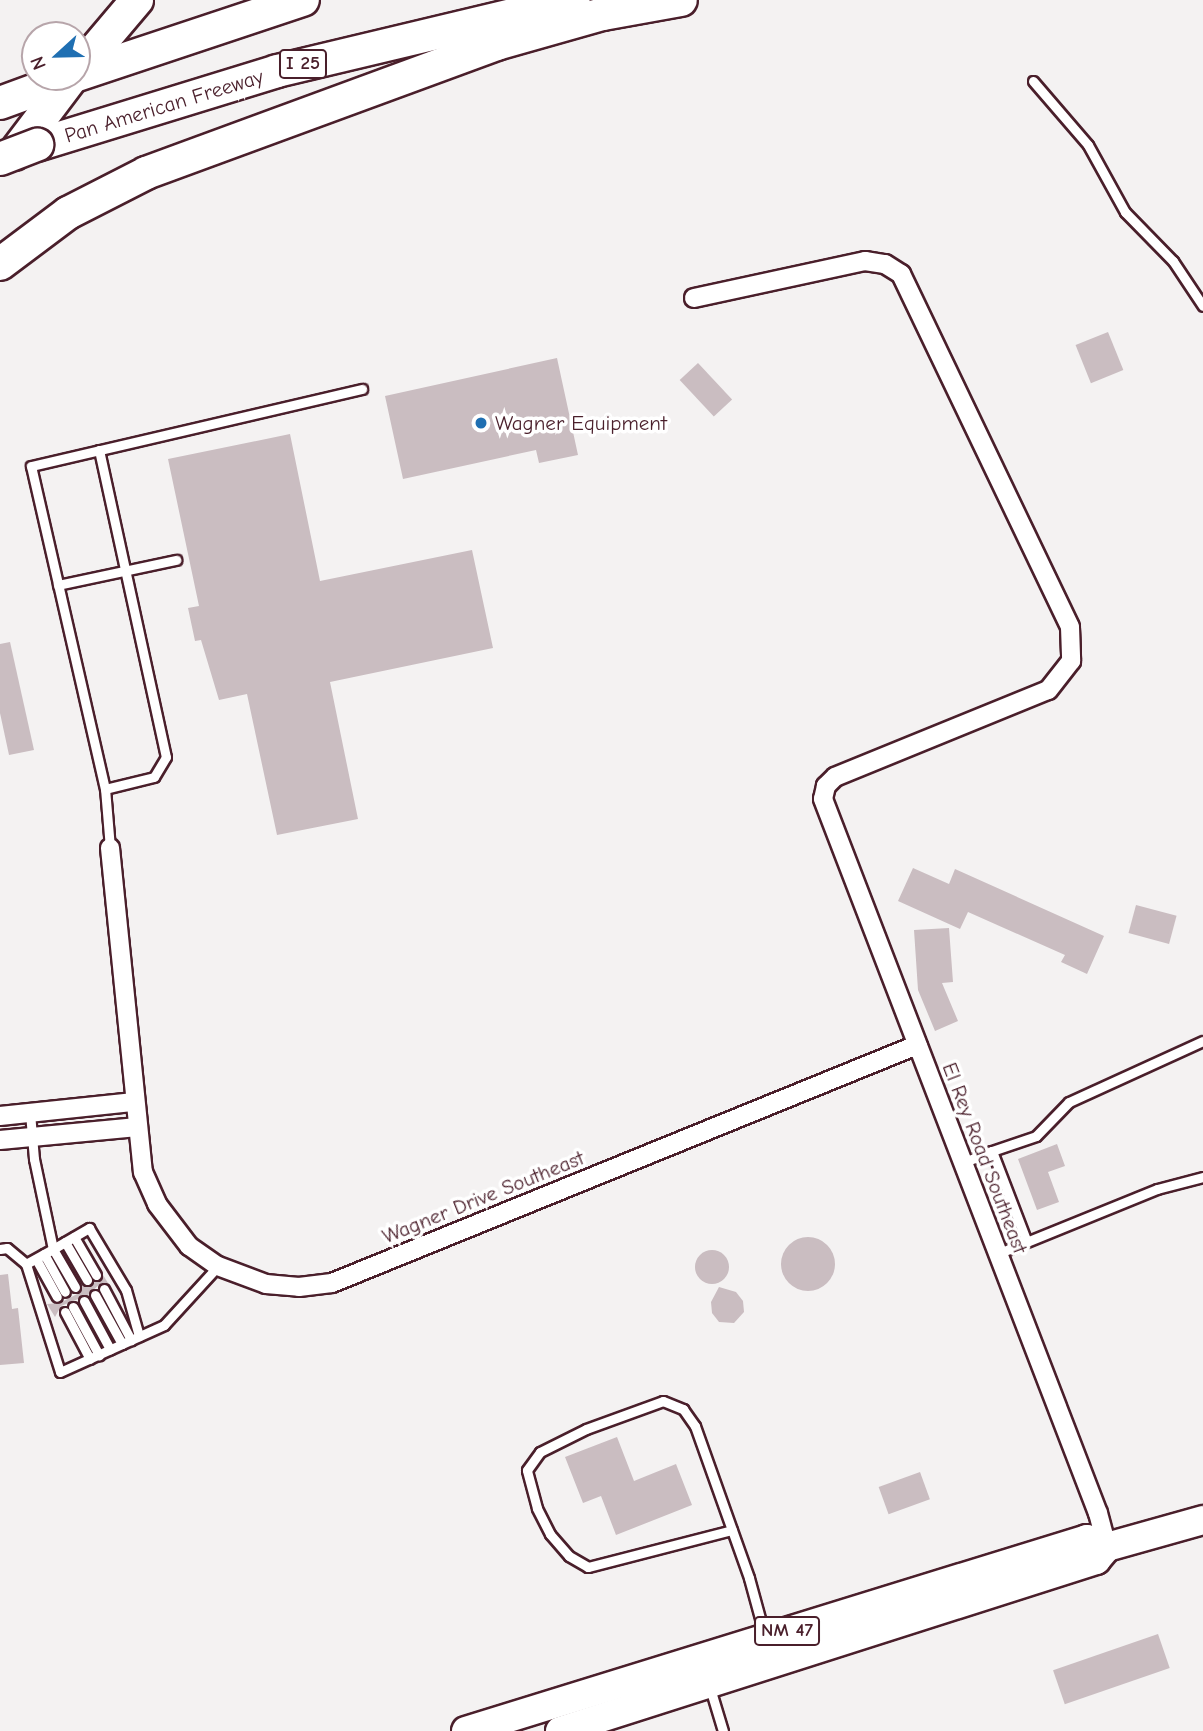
<!DOCTYPE html>
<html>
<head>
<meta charset="utf-8">
<style>
  body { margin:0 }
  #map { position:relative; width:1203px; height:1731px; overflow:hidden; background:#f4f2f2; font-family:"Comic Neue",sans-serif }
  div>[style] { position:absolute }
  .building>* { inset:0; background:#cabdc1; transform-origin:0 0 }
  .round { border-radius:50% }
  .roads { filter:drop-shadow(2px 0 #4a1f2b) drop-shadow(-2px 0 #4a1f2b) drop-shadow(0 2px #4a1f2b) drop-shadow(0 -2px #4a1f2b) }
  .service>* { height:9px; margin:-4.5px; padding:0 4.5px; transform-origin:4.5px; border-radius:4.5px; background:#fff }
  .minor>* { height:18px; margin:-9px; padding:0 9px; transform-origin:9px; border-radius:9px; background:#fff }
  .primary>* { height:28px; margin:-14px; padding:0 14px; transform-origin:14px; border-radius:14px; background:#fff }
  .motorway>* { height:32px; margin:-16px; padding:0 16px; transform-origin:16px; border-radius:16px; background:#fff }
  .bridges { filter:drop-shadow(2px 0 #4a1f2b) drop-shadow(-2px 0 #4a1f2b) drop-shadow(0 2px #4a1f2b) drop-shadow(0 -2px #4a1f2b) }
  .motorway-bridge>* { height:32px; margin:-16px; padding:0 16px; transform-origin:16px; border-radius:16px; background:#fff }
  .dots>* { width:19px; height:19px; translate:-50% -50%; box-sizing:border-box; border:4px solid #fff; border-radius:50% }
  span { translate:-50% -50%; white-space:nowrap; text-align:center; line-height:1.15; -webkit-text-stroke:7px #fff; paint-order:stroke }
  .shield-label span { padding:2px 5px; background:#fff; border:2px solid; border-radius:5px; -webkit-text-stroke-width:0 }
  .shield-label { font-size:19px; color:#4a1f2b; font-weight:700 }
  .street-label { font-size:21px; color:#4a1f2b }
  .poi-label { font-size:21px; color:#4a1f2b }
  .left { translate:0 -50%; text-align:left }
  .north { position:absolute; left:21px; top:21px; width:70px; height:70px; box-sizing:border-box; background:#fff; border:2px solid #b7a5aa; border-radius:50%; rotate:248deg; font-size:19px; font-weight:700; line-height:28px; text-align:center; color:#4a1f2b }
  .north::after { content:''; display:block; margin:auto; width:24px; height:32px; background:#1f6fb2; clip-path:polygon(50% 0,100% 100%,50% 72%,0 100%) }
</style>
</head>
<body>
<div id="map">
  <div class="building">
    <i style="left:1108px;top:332px;width:41px;height:35px;rotate:68deg"></i>
    <i style="clip-path:polygon(557px 358px,578px 455px,539px 463px,536px 450px,403px 479px,385px 396px)"></i>
    <i style="left:698px;top:363px;width:50px;height:25px;rotate:47deg"></i>
    <i style="clip-path:polygon(290px 434px,320px 581px,472px 550px,493px 648px,330px 682px,358px 819px,277px 835px,247px 694px,219px 700px,201px 640px,195px 641px,188px 608px,199px 606px,168px 459px)"></i>
    <i style="clip-path:polygon(10px 642px,34px 750px,9px 755px,0 713px,0 644px)"></i>
    <i style="clip-path:polygon(913px 868px,949px 884px,955px 869px,1104px 936px,1087px 974px,1061px 962px,1065px 955px,968px 912px,960px 929px,898px 901px)"></i>
    <i style="left:1136px;top:905px;width:42px;height:29px;rotate:15deg"></i>
    <i style="clip-path:polygon(949px 928px,953px 982px,942px 983px,958px 1021px,935px 1031px,918px 990px,914px 930px)"></i>
    <i style="clip-path:polygon(1057px 1144px,1065px 1166px,1048px 1172px,1059px 1202px,1037px 1210px,1018px 1159px)"></i>
    <i class="round" style="left:781px;top:1237px;width:54px;height:54px"></i>
    <i class="round" style="left:695px;top:1250px;width:34px;height:34px"></i>
    <i style="clip-path:polygon(8px 1274px,12px 1309px,18px 1308px,24px 1363px,0 1365px,0 1275px)"></i>
    <i style="clip-path:polygon(103px 1275px,108px 1283px,101px 1283px,88px 1295px,61px 1306px,55px 1317px,47px 1304px,60px 1303px,79px 1293px,81px 1284px,90px 1286px)"></i>
    <i style="clip-path:polygon(719px 1287px,736px 1292px,743px 1301px,744px 1312px,734px 1323px,719px 1322px,712px 1313px,711px 1302px)"></i>
    <i style="clip-path:polygon(617px 1437px,634px 1481px,676px 1464px,692px 1505px,616px 1535px,601px 1496px,583px 1503px,565px 1457px)"></i>
    <i style="left:920px;top:1472px;width:29px;height:44px;rotate:70deg"></i>
    <i style="left:1158px;top:1634px;width:36px;height:111px;rotate:71deg"></i>
  </div>
  <div class="roads">
    <div class="service">
      <i style="left:1033px;top:81px;width:84px;rotate:49.3deg"></i>
      <i style="left:1088px;top:145px;width:77px;rotate:61.1deg"></i>
      <i style="left:1125px;top:212px;width:69px;rotate:45.6deg"></i>
      <i style="left:1173px;top:261px;width:54px;rotate:56.3deg"></i>
      <i style="left:99px;top:450px;width:314px;rotate:77.7deg"></i>
      <i style="left:166px;top:757px;width:23px;rotate:121deg"></i>
      <i style="left:154px;top:777px;width:50px;rotate:166.2deg"></i>
      <i style="left:58px;top:585px;width:121px;rotate:-12deg"></i>
      <i style="left:110px;top:848px;width:59px;rotate:-94.8deg"></i>
      <i style="left:105px;top:789px;width:331px;rotate:-102.9deg"></i>
      <i style="left:31px;top:466px;width:340px;rotate:-13.1deg"></i>
      <i style="left:30px;top:1113px;width:46px;rotate:85deg"></i>
      <i style="left:34px;top:1159px;width:92px;rotate:78.1deg"></i>
      <i style="left:53px;top:1249px;width:31px;rotate:151deg"></i>
      <i style="left:26px;top:1264px;width:113px;rotate:72.5deg"></i>
      <i style="left:60px;top:1372px;width:114px;rotate:-24.3deg"></i>
      <i style="left:164px;top:1325px;width:80px;rotate:-47.5deg"></i>
      <i style="left:992px;top:1151px;width:46px;rotate:-18.8deg"></i>
      <i style="left:1036px;top:1136px;width:47px;rotate:-45.9deg"></i>
      <i style="left:1069px;top:1102px;width:147px;rotate:-24.5deg"></i>
      <i style="left:962px;top:1163px;width:32px;rotate:-22deg"></i>
      <i style="left:992px;top:1151px;width:97px;rotate:69deg"></i>
      <i style="left:74px;top:1237px;width:44px;rotate:59.9deg"></i>
      <i style="left:65px;top:1242px;width:44px;rotate:59.9deg"></i>
      <i style="left:0;top:1249px;width:7px;rotate:-8deg"></i>
      <i style="left:7px;top:1248px;width:25px;rotate:40deg"></i>
      <i style="left:44px;top:1254px;width:43px;rotate:61.1deg"></i>
      <i style="left:997px;top:1254px;width:173px;rotate:-22.1deg"></i>
      <i style="left:1157px;top:1189px;width:48px;rotate:-14.6deg"></i>
      <i style="left:36px;top:1259px;width:43px;rotate:61.1deg"></i>
      <i style="left:75px;top:1287px;width:44px;rotate:-120.1deg"></i>
      <i style="left:53px;top:1249px;width:42px;rotate:-30.3deg"></i>
      <i style="left:89px;top:1228px;width:72px;rotate:59.2deg"></i>
      <i style="left:126px;top:1290px;width:48px;rotate:74.2deg"></i>
      <i style="left:104px;top:1289px;width:58px;rotate:62.1deg"></i>
      <i style="left:95px;top:1295px;width:56px;rotate:61.1deg"></i>
      <i style="left:84px;top:1301px;width:55px;rotate:61.6deg"></i>
      <i style="left:73px;top:1307px;width:55px;rotate:61.6deg"></i>
      <i style="left:65px;top:1312px;width:53px;rotate:62deg"></i>
      <i style="left:732px;top:1530px;width:149px;rotate:165.6deg"></i>
      <i style="left:588px;top:1567px;width:22px;rotate:-150deg"></i>
      <i style="left:569px;top:1556px;width:29px;rotate:-131deg"></i>
      <i style="left:550px;top:1534px;width:29px;rotate:-117deg"></i>
      <i style="left:537px;top:1508px;width:39px;rotate:-105deg"></i>
      <i style="left:527px;top:1470px;width:22px;rotate:-54deg"></i>
      <i style="left:540px;top:1452px;width:51px;rotate:-26.6deg"></i>
      <i style="left:586px;top:1429px;width:82px;rotate:-20deg"></i>
      <i style="left:663px;top:1401px;width:22px;rotate:22deg"></i>
      <i style="left:683px;top:1409px;width:21px;rotate:55deg"></i>
      <i style="left:695px;top:1426px;width:161px;rotate:70.4deg"></i>
      <i style="left:749px;top:1578px;width:57px;rotate:74.7deg"></i>
      <i style="left:710px;top:1688px;width:45px;rotate:73.2deg"></i>
    </div>
    <div class="minor">
      <i style="left:694px;top:298px;width:175px;rotate:-12.2deg"></i>
      <i style="left:865px;top:261px;width:20px;rotate:9deg"></i>
      <i style="left:885px;top:264px;width:19px;rotate:32deg"></i>
      <i style="left:901px;top:274px;width:391px;rotate:64.4deg"></i>
      <i style="left:1070px;top:627px;width:34px;rotate:88deg"></i>
      <i style="left:1071px;top:661px;width:37px;rotate:128deg"></i>
      <i style="left:1048px;top:690px;width:230px;rotate:157.8deg"></i>
      <i style="left:835px;top:777px;width:13px;rotate:135deg"></i>
      <i style="left:826px;top:786px;width:13px;rotate:103deg"></i>
      <i style="left:823px;top:799px;width:765px;rotate:68.94deg"></i>
      <i style="left:1098px;top:1513px;width:35px;rotate:75deg"></i>
      <i style="left:110px;top:848px;width:326px;rotate:84.2deg"></i>
      <i style="left:143px;top:1172px;width:35px;rotate:66deg"></i>
      <i style="left:157px;top:1204px;width:53px;rotate:52.7deg"></i>
      <i style="left:189px;top:1246px;width:35px;rotate:35deg"></i>
      <i style="left:218px;top:1266px;width:51px;rotate:20.6deg"></i>
      <i style="left:266px;top:1284px;width:33px;rotate:5deg"></i>
      <i style="left:299px;top:1287px;width:33px;rotate:-7deg"></i>
      <i style="left:332px;top:1283px;width:632px;rotate:-22.14deg"></i>
      <i style="left:0;top:1116px;width:135px;rotate:-6deg"></i>
      <i style="left:0;top:1140px;width:138px;rotate:-5.4deg"></i>
    </div>
    <div class="primary">
      <i style="left:466px;top:1731px;width:650px;rotate:-17.18deg"></i>
      <i style="left:1087px;top:1539px;width:22px;rotate:22deg"></i>
      <i style="left:560px;top:1731px;width:563px;rotate:-17.69deg"></i>
      <i style="left:1096px;top:1560px;width:17px;rotate:-50deg"></i>
      <i style="left:1107px;top:1547px;width:100px;rotate:-15.7deg"></i>
    </div>
    <div class="motorway">
      <i style="left:77px;top:71px;width:93px;rotate:-49.8deg"></i>
      <i style="left:77px;top:75px;width:238px;rotate:-18.4deg"></i>
      <i style="left:0;top:103px;width:76px;rotate:-20.1deg"></i>
      <i style="left:37px;top:145px;width:251px;rotate:-17.1deg"></i>
      <i style="left:277px;top:71px;width:305px;rotate:-13.4deg"></i>
      <i style="left:14px;top:154px;width:96px;rotate:-53deg"></i>
      <i style="left:0;top:264px;width:85px;rotate:-36.9deg"></i>
      <i style="left:68px;top:213px;width:88px;rotate:-27.1deg"></i>
      <i style="left:146px;top:173px;width:373px;rotate:-20.2deg"></i>
      <i style="left:496px;top:44px;width:111px;rotate:-15.7deg"></i>
      <i style="left:603px;top:14px;width:79px;rotate:-10.2deg"></i>
    </div>
  </div>
  <div class="bridges">
    <div class="motorway-bridge">
      <i style="left:0;top:159px;width:40px;rotate:-21deg"></i>
    </div>
  </div>
  <div class="dots">
    <i style="left:481px;top:423px;background:#1f6fb2"></i>
  </div>
  <div class="shield-label">
    <span style="left:303px;top:64px">I 25</span>
    <span style="left:787px;top:1631px">NM 47</span>
  </div>
  <div class="street-label">
    <span style="left:164px;top:106px;rotate:-17deg">Pan American Freeway</span>
    <span style="left:985px;top:1158px;rotate:69deg">El Rey Road Southeast</span>
    <span style="left:483px;top:1197px;rotate:-22deg">Wagner Drive Southeast</span>
  </div>
  <div class="poi-label">
    <span class="left" style="left:495px;top:423px">Wagner Equipment</span>
  </div>
  <div class="north">N</div>
</div>
</body>
</html>
